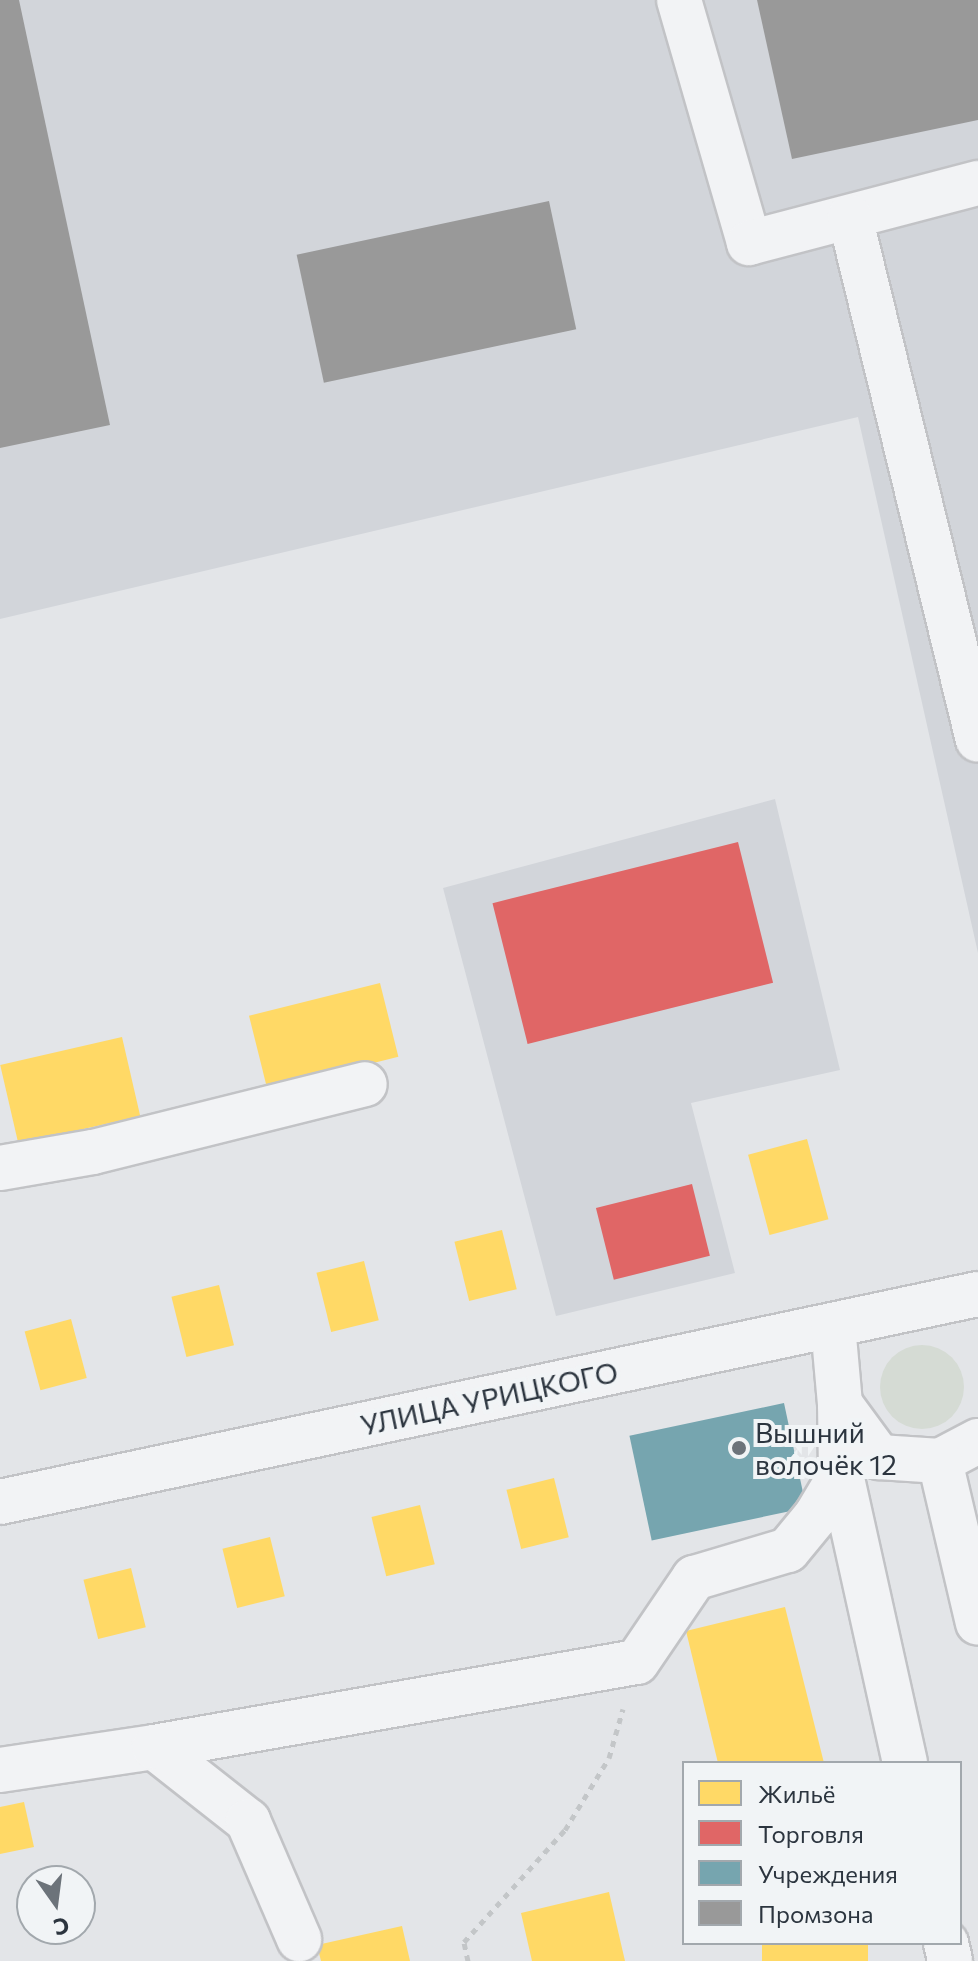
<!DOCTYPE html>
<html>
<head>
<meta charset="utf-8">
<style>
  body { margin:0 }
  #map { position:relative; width:978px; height:1961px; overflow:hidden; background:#e3e5e8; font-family:Commissioner,sans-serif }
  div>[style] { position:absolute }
  .built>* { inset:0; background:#d2d5da }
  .green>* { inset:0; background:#d5dbd4 }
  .round { border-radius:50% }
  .homes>* { inset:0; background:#ffd966; transform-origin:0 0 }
  .shops>* { inset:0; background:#e06666; transform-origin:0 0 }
  .public>* { inset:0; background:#76a5af; transform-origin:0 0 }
  .industry>* { inset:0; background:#999; transform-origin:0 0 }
  .path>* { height:5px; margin-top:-2.5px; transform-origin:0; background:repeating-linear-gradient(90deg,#c3c6c8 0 6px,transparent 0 12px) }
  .roads { filter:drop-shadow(2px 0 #c2c3c6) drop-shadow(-2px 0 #c2c3c6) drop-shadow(0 2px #c2c3c6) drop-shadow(0 -2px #c2c3c6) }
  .minor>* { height:44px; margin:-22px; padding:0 22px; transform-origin:22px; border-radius:22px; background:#f2f3f5 }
  .dots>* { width:22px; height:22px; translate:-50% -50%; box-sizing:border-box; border:4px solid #f1f4f6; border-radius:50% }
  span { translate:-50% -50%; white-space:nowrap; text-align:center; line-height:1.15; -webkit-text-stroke:8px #f1f4f6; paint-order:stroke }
  .street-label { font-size:28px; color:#2c353f }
  .poi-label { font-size:28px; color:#2c353f }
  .left { translate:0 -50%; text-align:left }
  .legend { position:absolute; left:682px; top:1761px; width:280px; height:184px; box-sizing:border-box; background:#f1f4f6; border:2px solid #a2a8ad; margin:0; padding:10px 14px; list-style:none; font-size:24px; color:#2c353f }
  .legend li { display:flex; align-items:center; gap:16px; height:40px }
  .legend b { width:40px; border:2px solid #a2a8ad }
  .north { position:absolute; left:16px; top:1865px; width:80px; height:80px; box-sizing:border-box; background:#f1f4f6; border:2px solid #a2a8ad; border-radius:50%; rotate:166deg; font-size:22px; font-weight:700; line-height:32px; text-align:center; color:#2c353f }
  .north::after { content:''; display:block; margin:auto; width:28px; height:36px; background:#6c737a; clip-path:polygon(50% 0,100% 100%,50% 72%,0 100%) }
</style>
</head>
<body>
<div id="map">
  <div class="built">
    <i style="clip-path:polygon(0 0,978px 0,978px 953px,858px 417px,0 619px)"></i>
    <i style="clip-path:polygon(775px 799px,840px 1070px,691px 1103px,735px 1273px,556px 1316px,443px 888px)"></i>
  </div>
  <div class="green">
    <i class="round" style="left:880px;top:1345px;width:84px;height:84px"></i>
  </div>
  <div class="homes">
    <i style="left:380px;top:983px;width:76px;height:135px;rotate:76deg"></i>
    <i style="left:122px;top:1037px;width:81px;height:125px;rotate:77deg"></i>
    <i style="left:807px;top:1139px;width:83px;height:61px;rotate:75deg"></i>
    <i style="left:502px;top:1230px;width:61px;height:49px;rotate:76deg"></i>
    <i style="left:364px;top:1261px;width:61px;height:49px;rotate:76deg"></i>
    <i style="left:219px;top:1285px;width:62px;height:49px;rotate:76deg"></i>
    <i style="left:71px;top:1319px;width:61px;height:48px;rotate:75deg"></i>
    <i style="left:554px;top:1478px;width:61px;height:49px;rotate:76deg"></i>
    <i style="left:420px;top:1505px;width:61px;height:50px;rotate:76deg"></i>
    <i style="left:270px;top:1537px;width:61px;height:49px;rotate:76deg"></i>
    <i style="left:131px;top:1568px;width:61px;height:49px;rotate:76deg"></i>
    <i style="clip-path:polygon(785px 1607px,824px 1763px,718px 1763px,686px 1631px)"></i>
    <i style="clip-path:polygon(24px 1802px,34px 1847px,0 1854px,0 1807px)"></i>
    <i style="clip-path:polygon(609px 1892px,625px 1961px,532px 1961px,521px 1913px)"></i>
    <i style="clip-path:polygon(402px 1926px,410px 1961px,321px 1961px,317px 1945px)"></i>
    <i style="left:762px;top:1943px;width:106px;height:19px"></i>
  </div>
  <div class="shops">
    <i style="left:738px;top:842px;width:145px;height:253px;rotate:76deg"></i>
    <i style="left:692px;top:1184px;width:74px;height:99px;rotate:76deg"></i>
  </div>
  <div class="public">
    <i style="left:784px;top:1403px;width:107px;height:158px;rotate:78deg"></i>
  </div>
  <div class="industry">
    <i style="clip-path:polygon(0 0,19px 0,110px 425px,0 448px)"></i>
    <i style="clip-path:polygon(757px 0,978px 0,978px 120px,792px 159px)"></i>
    <i style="left:549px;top:201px;width:131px;height:258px;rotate:78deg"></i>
  </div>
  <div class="path">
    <i style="left:468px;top:1961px;width:19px;rotate:-102deg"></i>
    <i style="left:464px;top:1942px;width:151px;rotate:-48deg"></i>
    <i style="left:565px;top:1830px;width:84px;rotate:-58.6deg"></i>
    <i style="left:609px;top:1758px;width:51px;rotate:-74.1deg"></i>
  </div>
  <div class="roads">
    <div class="minor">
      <i style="left:679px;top:0;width:253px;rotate:73.9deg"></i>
      <i style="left:749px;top:243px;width:237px;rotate:-14.7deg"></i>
      <i style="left:850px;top:217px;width:538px;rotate:76.25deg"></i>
      <i style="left:0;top:1168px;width:94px;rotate:-9.8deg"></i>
      <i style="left:93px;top:1152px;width:280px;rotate:-14deg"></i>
      <i style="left:840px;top:1404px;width:66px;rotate:53.7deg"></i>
      <i style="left:879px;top:1457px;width:61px;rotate:3.8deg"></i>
      <i style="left:940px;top:1461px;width:43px;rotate:-27.8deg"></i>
      <i style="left:940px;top:1461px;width:166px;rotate:76.8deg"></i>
      <i style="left:841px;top:1474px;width:296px;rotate:77.5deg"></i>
      <i style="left:0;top:1502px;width:1000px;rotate:-12.01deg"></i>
      <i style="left:154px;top:1747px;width:120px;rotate:38.2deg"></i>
      <i style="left:248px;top:1821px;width:129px;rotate:66.6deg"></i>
      <i style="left:0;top:1770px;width:156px;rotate:-8.5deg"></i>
      <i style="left:154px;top:1747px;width:490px;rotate:-10deg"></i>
      <i style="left:637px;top:1662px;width:102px;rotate:-55.8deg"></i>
      <i style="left:694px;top:1578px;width:98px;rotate:-16.6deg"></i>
      <i style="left:788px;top:1550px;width:44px;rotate:-50.5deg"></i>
      <i style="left:816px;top:1516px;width:49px;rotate:-59.2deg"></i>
      <i style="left:841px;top:1474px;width:70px;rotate:-90.8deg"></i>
      <i style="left:840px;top:1404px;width:78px;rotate:-95.1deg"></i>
      <i style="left:946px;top:1943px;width:18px;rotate:77deg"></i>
    </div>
  </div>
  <div class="dots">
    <i style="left:739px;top:1448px;background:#6c737a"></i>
  </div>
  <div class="street-label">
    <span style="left:489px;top:1398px;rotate:-12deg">УЛИЦА УРИЦКОГО</span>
  </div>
  <div class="poi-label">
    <span class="left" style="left:755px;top:1448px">Вышний<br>волочёк 12</span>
  </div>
  <ul class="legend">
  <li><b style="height:22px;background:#ffd966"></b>Жильё</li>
  <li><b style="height:22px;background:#e06666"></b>Торговля</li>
  <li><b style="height:22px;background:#76a5af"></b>Учреждения</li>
  <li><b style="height:22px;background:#999"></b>Промзона</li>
  </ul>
  <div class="north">С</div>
</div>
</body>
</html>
